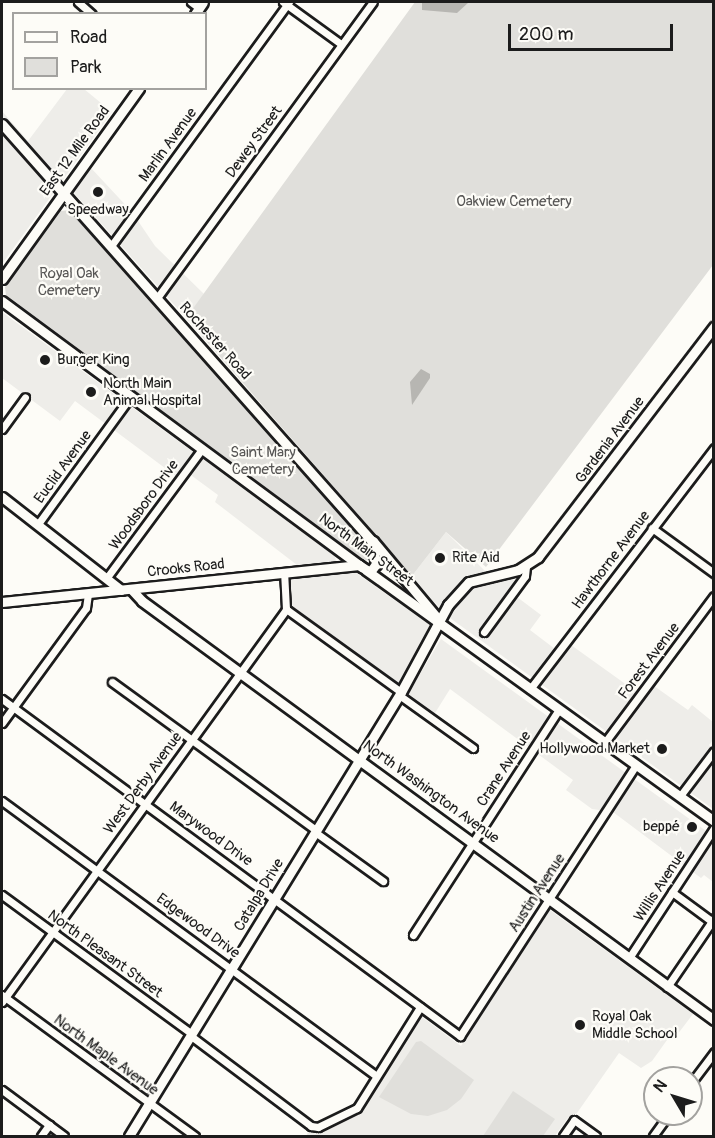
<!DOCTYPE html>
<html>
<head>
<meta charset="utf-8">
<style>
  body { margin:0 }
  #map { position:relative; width:715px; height:1138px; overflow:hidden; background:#fdfcf7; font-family:Pangolin,sans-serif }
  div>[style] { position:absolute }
  .built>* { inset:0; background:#eeede9 }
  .green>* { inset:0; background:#e0dfdb }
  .water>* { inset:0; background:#b7b6b2 }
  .roads { filter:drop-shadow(2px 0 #1c1c1c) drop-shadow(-2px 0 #1c1c1c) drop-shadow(0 2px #1c1c1c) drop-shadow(0 -2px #1c1c1c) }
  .street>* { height:7px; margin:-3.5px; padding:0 3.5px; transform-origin:3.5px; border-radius:3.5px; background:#fdfcf7 }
  .secondary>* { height:9px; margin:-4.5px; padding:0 4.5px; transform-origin:4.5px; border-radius:4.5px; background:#fdfcf7 }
  .dots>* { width:16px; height:16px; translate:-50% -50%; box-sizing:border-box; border:3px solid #fdfcf7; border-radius:50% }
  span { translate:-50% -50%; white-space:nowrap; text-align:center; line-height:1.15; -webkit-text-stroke:4.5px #fdfcf7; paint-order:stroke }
  .street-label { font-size:15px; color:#1c1c1c }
  .park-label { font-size:15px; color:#575655 }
  .poi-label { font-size:15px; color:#1c1c1c }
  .left { translate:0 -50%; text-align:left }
  .right { translate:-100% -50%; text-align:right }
  .frame { position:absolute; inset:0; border:3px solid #1c1c1c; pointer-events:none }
  .legend { position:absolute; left:12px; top:12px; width:195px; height:78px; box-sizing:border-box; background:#fdfcf7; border:2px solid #a3a29f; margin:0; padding:8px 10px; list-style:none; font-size:18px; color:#1c1c1c }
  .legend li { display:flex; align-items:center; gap:12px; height:30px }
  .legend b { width:30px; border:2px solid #a3a29f }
  .north { position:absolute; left:643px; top:1066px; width:60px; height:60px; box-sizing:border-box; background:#fdfcf7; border:2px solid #a3a29f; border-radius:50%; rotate:308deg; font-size:16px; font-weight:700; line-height:24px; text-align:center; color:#1c1c1c }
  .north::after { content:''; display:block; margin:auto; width:21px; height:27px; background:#1c1c1c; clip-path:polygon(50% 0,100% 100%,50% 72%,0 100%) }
  .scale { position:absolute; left:508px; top:24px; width:165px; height:27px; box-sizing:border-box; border:3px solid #1c1c1c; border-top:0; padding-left:8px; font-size:18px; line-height:21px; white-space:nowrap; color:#1c1c1c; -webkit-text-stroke:4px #fdfcf7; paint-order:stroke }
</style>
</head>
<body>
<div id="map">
  <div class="built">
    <i style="clip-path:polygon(67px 89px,84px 89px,112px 112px,2px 264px,2px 111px,28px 141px)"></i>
    <i style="clip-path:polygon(91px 168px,132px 212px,155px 246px,204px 294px,186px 318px,74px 193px)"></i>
    <i style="clip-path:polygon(2px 312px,335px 556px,336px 562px,297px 565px,215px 502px,218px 495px,188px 473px,177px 477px,75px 401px,60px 421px,2px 378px)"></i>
    <i style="clip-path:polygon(446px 532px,495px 581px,511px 578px,524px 588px,517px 597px,541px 615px,530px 630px,563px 655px,571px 645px,645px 698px,654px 686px,688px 710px,692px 705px,713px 722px,713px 740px,709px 745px,713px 749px,713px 809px,450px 618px,434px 602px,412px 576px)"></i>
    <i style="clip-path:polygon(355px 572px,431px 626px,399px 685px,290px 607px,288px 582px,291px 578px)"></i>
    <i style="clip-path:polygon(441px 639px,713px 836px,713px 882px,704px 875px,701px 878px,613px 812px,592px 809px,566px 790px,573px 780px,450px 689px,435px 713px,408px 694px)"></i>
    <i style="clip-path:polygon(550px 910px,693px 1014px,677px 1035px,672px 1033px,652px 1061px,641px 1068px,619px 1053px,577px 1113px,567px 1119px,555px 1136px,306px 1136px,309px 1131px,316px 1134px,359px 1115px,422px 1017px,461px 1046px)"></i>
  </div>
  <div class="green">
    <i style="clip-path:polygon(415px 2px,713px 2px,713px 265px,486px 567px,446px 532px,412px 576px,186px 318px)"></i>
    <i style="clip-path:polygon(69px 210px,367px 545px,371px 559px,365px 561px,6px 295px,5px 287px,61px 211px)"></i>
    <i style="clip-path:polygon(421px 1041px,474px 1080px,461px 1099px,447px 1110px,428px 1116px,411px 1114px,379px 1097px,416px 1042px)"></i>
    <i style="clip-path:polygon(513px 1091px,555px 1119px,543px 1136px,483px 1136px)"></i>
  </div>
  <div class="water">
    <i style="clip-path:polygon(422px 2px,469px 2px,457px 13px,422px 10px)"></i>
    <i style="clip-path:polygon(421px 369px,430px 374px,430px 378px,412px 405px,410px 382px)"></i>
  </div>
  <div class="roads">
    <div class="street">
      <i style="left:78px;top:2px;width:18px;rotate:41deg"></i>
      <i style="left:191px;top:2px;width:10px;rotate:37deg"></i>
      <i style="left:283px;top:2px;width:72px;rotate:35.9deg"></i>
      <i style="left:111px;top:246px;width:302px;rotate:-53.9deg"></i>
      <i style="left:157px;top:298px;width:366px;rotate:-53.9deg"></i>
      <i style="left:2px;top:429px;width:39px;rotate:-54deg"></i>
      <i style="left:38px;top:524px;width:158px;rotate:-54deg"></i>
      <i style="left:652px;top:528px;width:77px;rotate:36deg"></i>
      <i style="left:108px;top:576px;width:158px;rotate:-53.5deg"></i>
      <i style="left:286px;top:609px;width:142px;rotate:35.8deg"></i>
      <i style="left:484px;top:632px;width:69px;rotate:-53.8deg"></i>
      <i style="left:525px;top:576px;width:9px;rotate:-84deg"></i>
      <i style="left:112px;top:682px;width:252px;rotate:36deg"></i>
      <i style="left:530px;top:689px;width:303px;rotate:-52.6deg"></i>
      <i style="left:399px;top:695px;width:91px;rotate:35.6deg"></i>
      <i style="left:2px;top:699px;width:569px;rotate:36.35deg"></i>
      <i style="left:460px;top:1036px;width:323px;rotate:-57deg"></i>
      <i style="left:2px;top:723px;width:142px;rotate:-53.9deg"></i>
      <i style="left:86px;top:608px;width:15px;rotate:-82deg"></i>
      <i style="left:605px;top:742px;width:182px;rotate:-53.3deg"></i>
      <i style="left:680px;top:796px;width:56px;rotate:-52.9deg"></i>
      <i style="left:2px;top:801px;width:464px;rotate:36.3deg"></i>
      <i style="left:315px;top:832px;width:84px;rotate:35.8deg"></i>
      <i style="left:672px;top:892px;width:52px;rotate:36.4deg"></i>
      <i style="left:2px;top:895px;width:235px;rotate:36.2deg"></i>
      <i style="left:413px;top:935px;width:269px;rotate:-57.1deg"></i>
      <i style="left:629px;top:958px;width:155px;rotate:-56.8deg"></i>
      <i style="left:667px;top:987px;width:83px;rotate:-55.7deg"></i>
      <i style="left:2px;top:995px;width:239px;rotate:36.2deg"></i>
      <i style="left:2px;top:1002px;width:485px;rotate:-54.1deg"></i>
      <i style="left:286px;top:609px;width:36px;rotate:-93deg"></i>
      <i style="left:191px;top:1036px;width:150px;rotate:36.9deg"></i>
      <i style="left:311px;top:1126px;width:7px;rotate:8deg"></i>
      <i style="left:318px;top:1127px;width:43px;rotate:-26deg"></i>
      <i style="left:357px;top:1108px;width:119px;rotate:-58deg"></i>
      <i style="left:691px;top:1083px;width:39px;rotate:-53deg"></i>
      <i style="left:2px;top:1090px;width:77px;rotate:36.6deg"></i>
      <i style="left:41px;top:1136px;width:14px;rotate:-54deg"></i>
      <i style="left:563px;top:1136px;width:19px;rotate:-55deg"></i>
      <i style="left:574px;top:1120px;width:27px;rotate:36deg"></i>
      <i style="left:653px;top:1136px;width:27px;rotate:-54deg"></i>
    </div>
    <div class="secondary">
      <i style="left:195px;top:14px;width:14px;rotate:-56deg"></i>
      <i style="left:2px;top:124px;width:556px;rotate:48.43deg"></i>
      <i style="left:371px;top:540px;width:25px;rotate:78deg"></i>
      <i style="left:376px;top:564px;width:10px;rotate:127deg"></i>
      <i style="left:370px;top:572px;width:15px;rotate:-148deg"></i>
      <i style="left:2px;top:279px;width:235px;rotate:-54.3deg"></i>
      <i style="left:2px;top:301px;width:448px;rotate:36.5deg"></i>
      <i style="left:2px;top:497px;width:151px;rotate:38deg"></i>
      <i style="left:373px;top:541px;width:103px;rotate:50.1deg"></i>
      <i style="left:366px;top:570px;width:429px;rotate:35.8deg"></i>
      <i style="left:131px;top:589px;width:16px;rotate:47deg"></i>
      <i style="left:142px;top:601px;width:709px;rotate:36.22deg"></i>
      <i style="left:2px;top:602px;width:359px;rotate:-5.9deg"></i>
      <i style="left:129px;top:1136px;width:521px;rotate:-58.51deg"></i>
      <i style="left:401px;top:692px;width:99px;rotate:-61.6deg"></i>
      <i style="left:448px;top:605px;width:31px;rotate:-48deg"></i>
      <i style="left:469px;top:582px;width:50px;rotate:-13.8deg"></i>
      <i style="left:518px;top:570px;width:24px;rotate:-33deg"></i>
      <i style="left:538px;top:557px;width:290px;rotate:-52.6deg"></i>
    </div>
  </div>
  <div class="dots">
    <i style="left:98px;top:192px;background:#1c1c1c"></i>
    <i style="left:45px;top:360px;background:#1c1c1c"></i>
    <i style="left:91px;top:392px;background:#1c1c1c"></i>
    <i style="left:440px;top:558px;background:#1c1c1c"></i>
    <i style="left:662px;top:749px;background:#1c1c1c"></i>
    <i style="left:692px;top:827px;background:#1c1c1c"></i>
    <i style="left:580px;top:1025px;background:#1c1c1c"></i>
  </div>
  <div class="street-label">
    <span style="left:254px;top:142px;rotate:-54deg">Dewey Street</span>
    <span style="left:168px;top:145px;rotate:-54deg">Marlin Avenue</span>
    <span style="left:75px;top:151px;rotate:-54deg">East 12 Mile Road</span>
    <span style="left:215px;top:341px;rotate:48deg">Rochester Road</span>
    <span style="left:610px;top:440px;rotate:-53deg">Gardenia Avenue</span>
    <span style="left:63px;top:467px;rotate:-54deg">Euclid Avenue</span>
    <span style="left:144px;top:505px;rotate:-54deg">Woodsboro Drive</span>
    <span style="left:366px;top:550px;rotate:36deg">North Main Street</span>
    <span style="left:611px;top:560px;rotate:-53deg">Hawthorne Avenue</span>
    <span style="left:186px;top:568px;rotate:-6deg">Crooks Road</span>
    <span style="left:649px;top:661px;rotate:-53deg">Forest Avenue</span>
    <span style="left:504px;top:769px;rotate:-57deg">Crane Avenue</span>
    <span style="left:143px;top:783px;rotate:-54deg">West Derby Avenue</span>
    <span style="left:431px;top:792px;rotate:36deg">North Washington Avenue</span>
    <span style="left:211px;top:834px;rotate:36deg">Marywood Drive</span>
    <span style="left:660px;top:886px;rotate:-57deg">Willis Avenue</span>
    <span style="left:537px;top:893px;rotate:-57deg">Austin Avenue</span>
    <span style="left:259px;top:895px;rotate:-59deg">Catalpa Drive</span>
    <span style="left:198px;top:926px;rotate:36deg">Edgewood Drive</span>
    <span style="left:105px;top:954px;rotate:36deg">North Pleasant Street</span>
    <span style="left:106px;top:1055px;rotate:36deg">North Maple Avenue</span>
  </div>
  <div class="park-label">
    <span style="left:514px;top:202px">Oakview Cemetery</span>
    <span style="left:69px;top:282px">Royal Oak<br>Cemetery</span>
    <span style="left:263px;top:461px">Saint Mary<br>Cemetery</span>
  </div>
  <div class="poi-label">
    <span style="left:98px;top:210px">Speedway</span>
    <span class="left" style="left:57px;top:360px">Burger King</span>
    <span class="left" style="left:103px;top:392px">North Main<br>Animal Hospital</span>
    <span class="left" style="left:452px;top:558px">Rite Aid</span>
    <span class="right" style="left:650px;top:749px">Hollywood Market</span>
    <span class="right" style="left:680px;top:827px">beppé</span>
    <span class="left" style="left:592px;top:1025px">Royal Oak<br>Middle School</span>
  </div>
  <div class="frame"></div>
  <ul class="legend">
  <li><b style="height:8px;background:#fdfcf7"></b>Road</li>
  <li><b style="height:16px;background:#e0dfdb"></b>Park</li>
  </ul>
  <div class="north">N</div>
  <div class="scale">200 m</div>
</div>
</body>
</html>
